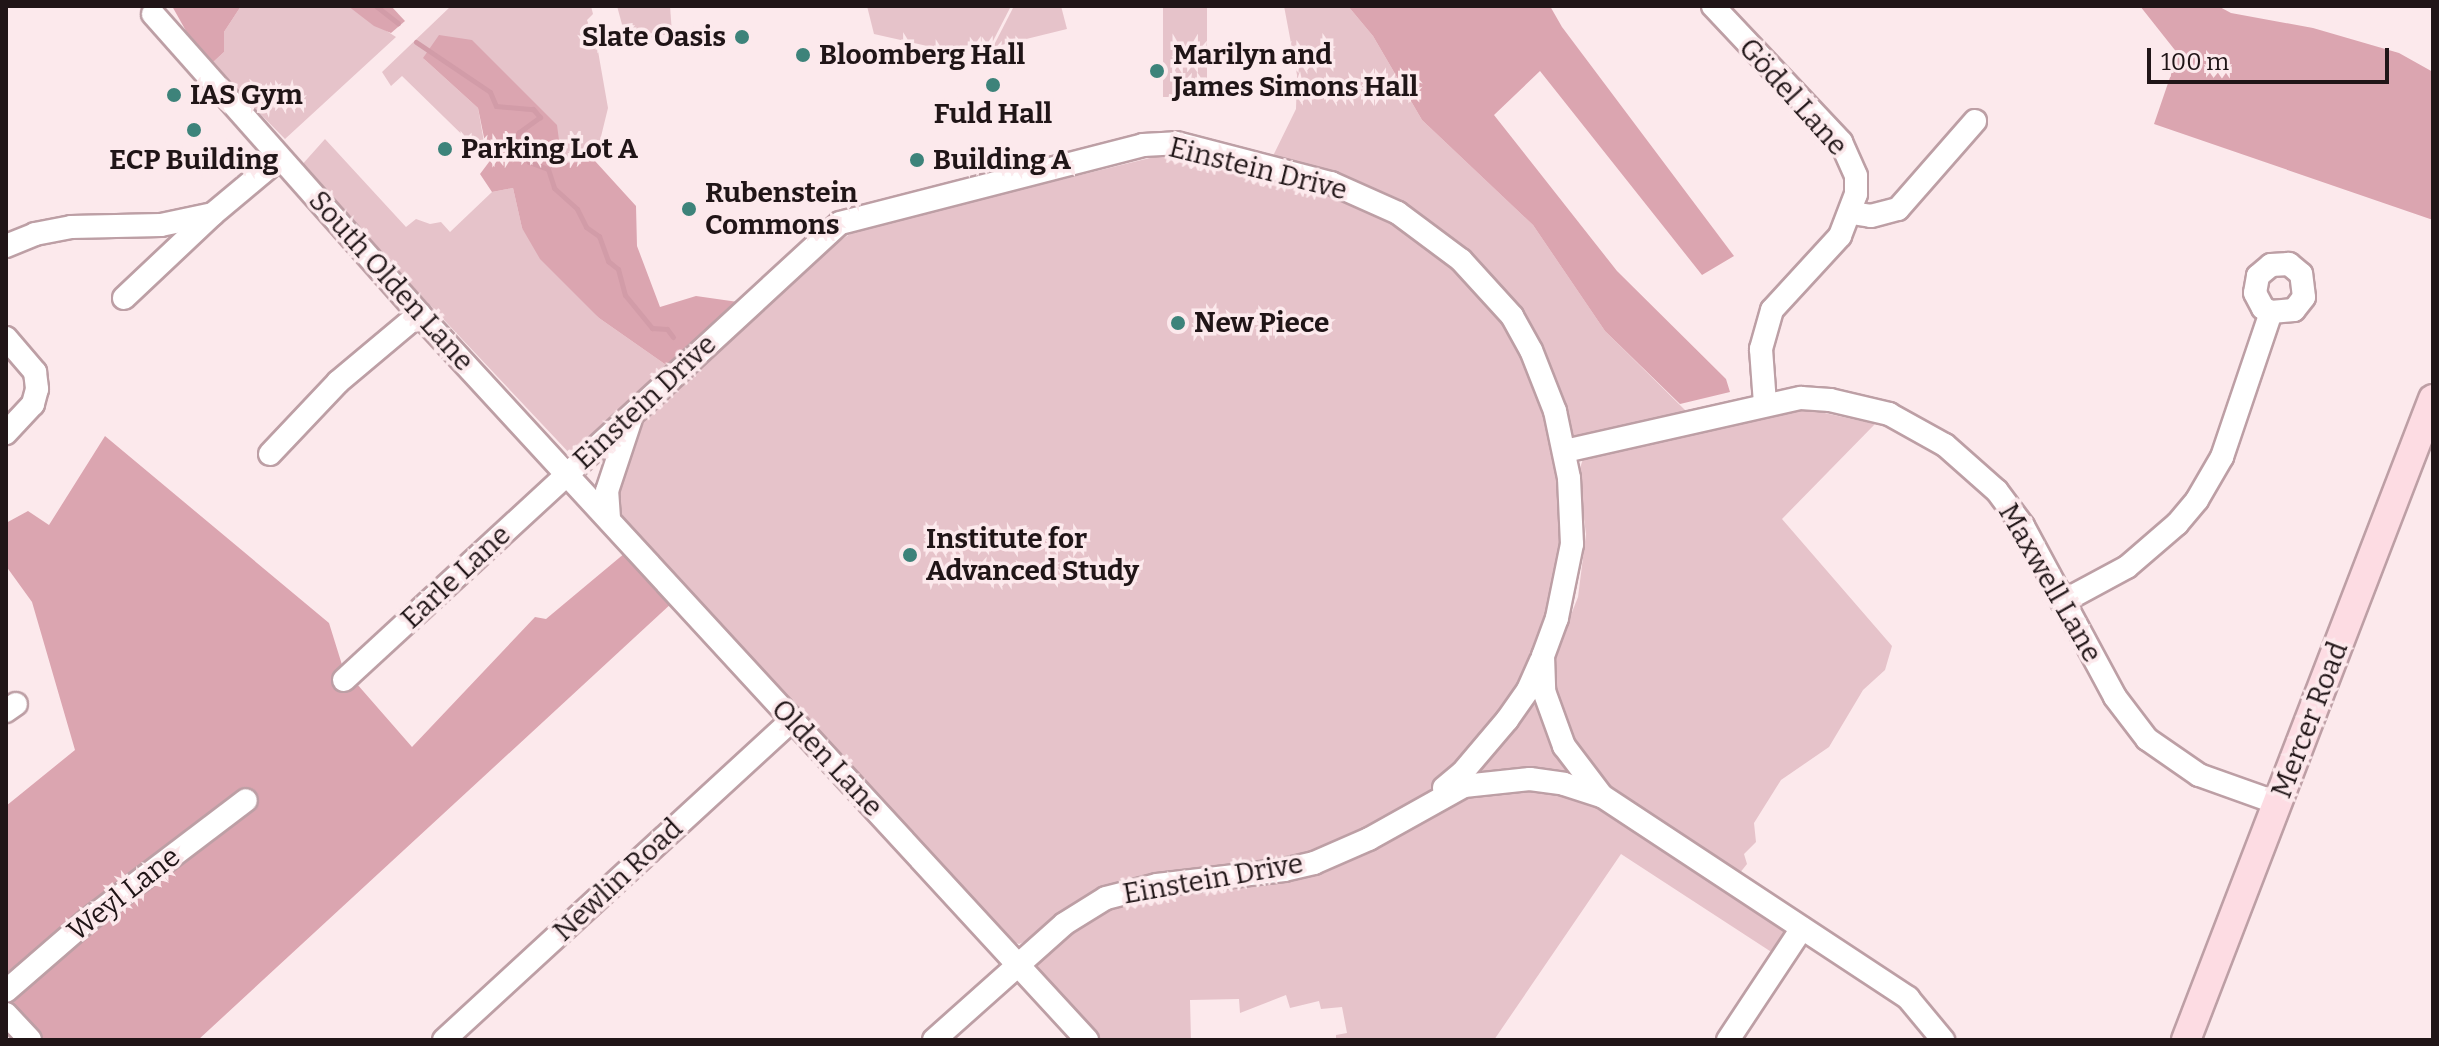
<!DOCTYPE html>
<html>
<head>
<meta charset="utf-8">
<style>
  body { margin:0 }
  #map { position:relative; width:2439px; height:1046px; overflow:hidden; background:#fce9ec; font-family:Bitter,serif }
  div>[style] { position:absolute }
  .green>* { inset:0; background:#e6c3ca; transform-origin:0 0 }
  .forest>* { inset:0; background:#dba5b0 }
  .stream>* { height:5px; margin:-2.5px; padding:0 2.5px; transform-origin:2.5px; border-radius:2.5px; background:#d29ca8 }
  .roads { filter:drop-shadow(2px 0 #bd9fa5) drop-shadow(-2px 0 #bd9fa5) drop-shadow(0 2px #bd9fa5) drop-shadow(0 -2px #bd9fa5) }
  .minor>* { height:22px; margin:-11px; padding:0 11px; transform-origin:11px; border-radius:11px; background:#fff }
  .major>* { height:28px; margin:-14px; padding:0 14px; transform-origin:14px; border-radius:14px; background:#fddce3 }
  .dots>* { width:22px; height:22px; translate:-50% -50%; box-sizing:border-box; border:4px solid #fce9ec; border-radius:50% }
  span { translate:-50% -50%; white-space:nowrap; text-align:center; line-height:1.15; -webkit-text-stroke:7px #fce9ec; paint-order:stroke }
  .poi-label { font-size:28px; color:#201517; font-weight:700 }
  .right { translate:-100% -50%; text-align:right }
  .left { translate:0 -50%; text-align:left }
  .street-label { font-size:28px; color:#201517 }
  .frame { position:absolute; inset:0; border:8px solid #201517; pointer-events:none }
  .scale { position:absolute; left:2147px; top:48px; width:242px; height:36px; box-sizing:border-box; border:4px solid #201517; border-top:0; padding-left:10px; font-size:24px; line-height:28px; white-space:nowrap; color:#201517; -webkit-text-stroke:6px #fce9ec; paint-order:stroke }
</style>
</head>
<body>
<div id="map">
  <div class="green">
    <i style="clip-path:polygon(241px 6px,348px 6px,396px 37px,285px 139px,211px 64px,224px 52px,224px 32px)"></i>
    <i style="clip-path:polygon(451px 6px,591px 6px,593px 14px,587px 20px,598px 51px,608px 108px,595px 161px,562px 163px,423px 58px,478px 108px,487px 159px,402px 76px,391px 86px,382px 72px)"></i>
    <i style="clip-path:polygon(617px 6px,670px 6px,672px 33px,627px 43px)"></i>
    <i style="clip-path:polygon(867px 6px,1011px 6px,992px 43px,954px 52px,874px 34px)"></i>
    <i style="clip-path:polygon(1014px 6px,1061px 6px,1067px 29px,993px 47px)"></i>
    <i style="left:1163px;top:6px;width:44px;height:91px"></i>
    <i style="clip-path:polygon(1284px 6px,1348px 6px,1373px 36px,1422px 120px,1533px 225px,1605px 331px,1687px 412px,1572px 439px,1553px 380px,1520px 311px,1487px 272px,1443px 235px,1271px 160px,1296px 109px,1297px 75px)"></i>
    <i style="clip-path:polygon(325px 139px,406px 227px,416px 219px,430px 224px,441px 222px,450px 232px,492px 192px,513px 188px,522px 228px,599px 318px,669px 367px,573px 457px,300px 167px)"></i>
    <i style="clip-path:polygon(1154px 157px,1180px 157px,1321px 189px,1394px 218px,1483px 292px,1520px 345px,1558px 448px,1562px 555px,1548px 621px,1520px 687px,1498px 720px,1443px 781px,1399px 816px,1336px 848px,1070px 909px,1029px 940px,1019px 944px,1009px 941px,623px 521px,618px 491px,643px 415px,765px 309px,823px 252px,856px 230px)"></i>
    <i style="clip-path:polygon(1811px 410px,1875px 424px,1782px 519px,1892px 646px,1885px 670px,1863px 690px,1829px 747px,1781px 780px,1754px 823px,1756px 842px,1744px 854px,1747px 864px,1739px 874px,1602px 781px,1572px 745px,1556px 698px,1552px 663px,1578px 597px,1586px 534px,1578px 474px,1584px 456px,1756px 414px)"></i>
    <i style="clip-path:polygon(1539px 695px,1573px 779px,1475px 778px,1474px 773px,1505px 739px)"></i>
    <i style="clip-path:polygon(1525px 786px,1582px 798px,1602px 808px,1787px 931px,1776px 955px,1621px 854px,1494px 1040px,1336px 1040px,1336px 1035px,1347px 1033px,1342px 1007px,1321px 1009px,1319px 1001px,1290px 1008px,1286px 995px,1240px 1013px,1239px 999px,1190px 1000px,1191px 1040px,1102px 1040px,1036px 969px,1039px 961px,1076px 927px,1116px 905px,1327px 868px,1411px 829px,1450px 800px)"></i>
  </div>
  <div class="forest">
    <i style="clip-path:polygon(172px 6px,241px 6px,224px 32px,224px 52px,211px 64px,195px 47px)"></i>
    <i style="clip-path:polygon(348px 6px,391px 6px,405px 21px,391px 33px,374px 26px)"></i>
    <i style="clip-path:polygon(1348px 6px,1550px 6px,1562px 27px,1734px 256px,1702px 275px,1540px 71px,1494px 115px,1617px 271px,1726px 379px,1730px 392px,1680px 404px,1605px 331px,1533px 225px,1422px 120px,1373px 36px)"></i>
    <i style="clip-path:polygon(2140px 6px,2218px 6px,2231px 13px,2313px 28px,2399px 53px,2433px 72px,2433px 220px,2154px 124px,2178px 54px)"></i>
    <i style="clip-path:polygon(439px 35px,472px 40px,557px 125px,562px 163px,595px 161px,636px 206px,637px 246px,660px 307px,696px 296px,738px 302px,669px 367px,599px 318px,540px 259px,522px 228px,513px 188px,492px 192px,480px 174px,489px 162px,478px 108px,423px 58px)"></i>
    <i style="clip-path:polygon(105px 436px,329px 623px,343px 668px,412px 747px,535px 617px,546px 619px,625px 553px,673px 602px,198px 1040px,41px 1040px,6px 1002px,6px 806px,75px 750px,32px 602px,6px 566px,6px 523px,28px 511px,49px 525px)"></i>
  </div>
  <div class="stream">
    <i style="left:376px;top:6px;width:28px;rotate:38deg"></i>
    <i style="left:416px;top:42px;width:89px;rotate:34deg"></i>
    <i style="left:490px;top:92px;width:15px;rotate:67deg"></i>
    <i style="left:496px;top:106px;width:37px;rotate:5deg"></i>
    <i style="left:533px;top:109px;width:11px;rotate:49deg"></i>
    <i style="left:540px;top:117px;width:26px;rotate:144deg"></i>
    <i style="left:519px;top:132px;width:13px;rotate:117deg"></i>
    <i style="left:513px;top:144px;width:24px;rotate:48deg"></i>
    <i style="left:529px;top:162px;width:20px;rotate:20deg"></i>
    <i style="left:548px;top:169px;width:20px;rotate:72deg"></i>
    <i style="left:554px;top:188px;width:31px;rotate:42deg"></i>
    <i style="left:577px;top:209px;width:20px;rotate:63deg"></i>
    <i style="left:586px;top:227px;width:16px;rotate:35deg"></i>
    <i style="left:599px;top:236px;width:27px;rotate:70deg"></i>
    <i style="left:608px;top:261px;width:13px;rotate:39deg"></i>
    <i style="left:618px;top:269px;width:27px;rotate:75deg"></i>
    <i style="left:625px;top:295px;width:43px;rotate:50.7deg"></i>
    <i style="left:652px;top:328px;width:15px;rotate:4deg"></i>
    <i style="left:667px;top:329px;width:10px;rotate:53deg"></i>
  </div>
  <div class="roads">
    <div class="minor">
      <i style="left:1713px;top:6px;width:187px;rotate:46.7deg"></i>
      <i style="left:1841px;top:142px;width:37px;rotate:66deg"></i>
      <i style="left:1856px;top:176px;width:18px;rotate:90deg"></i>
      <i style="left:1856px;top:194px;width:45px;rotate:110.9deg"></i>
      <i style="left:1840px;top:236px;width:100px;rotate:132.6deg"></i>
      <i style="left:1772px;top:310px;width:41px;rotate:105.8deg"></i>
      <i style="left:1761px;top:349px;width:55px;rotate:85.8deg"></i>
      <i style="left:153px;top:14px;width:401px;rotate:48.4deg"></i>
      <i style="left:419px;top:314px;width:987px;rotate:47.38deg"></i>
      <i style="left:1852px;top:213px;width:19px;rotate:9deg"></i>
      <i style="left:1871px;top:216px;width:28px;rotate:-15deg"></i>
      <i style="left:1898px;top:209px;width:117px;rotate:-48.8deg"></i>
      <i style="left:6px;top:246px;width:31px;rotate:-22deg"></i>
      <i style="left:35px;top:234px;width:37px;rotate:-11deg"></i>
      <i style="left:71px;top:227px;width:90px;rotate:-1.3deg"></i>
      <i style="left:161px;top:225px;width:53px;rotate:-11.9deg"></i>
      <i style="left:124px;top:298px;width:122px;rotate:-43.3deg"></i>
      <i style="left:213px;top:214px;width:87px;rotate:-39.9deg"></i>
      <i style="left:6px;top:338px;width:45px;rotate:49.5deg"></i>
      <i style="left:35px;top:372px;width:17px;rotate:83deg"></i>
      <i style="left:37px;top:389px;width:16px;rotate:105deg"></i>
      <i style="left:33px;top:404px;width:40px;rotate:133deg"></i>
      <i style="left:1565px;top:451px;width:242px;rotate:-12.7deg"></i>
      <i style="left:1801px;top:398px;width:29px;rotate:4deg"></i>
      <i style="left:1830px;top:400px;width:61px;rotate:13.3deg"></i>
      <i style="left:1889px;top:414px;width:64px;rotate:29deg"></i>
      <i style="left:1945px;top:445px;width:69px;rotate:41.5deg"></i>
      <i style="left:1997px;top:491px;width:44px;rotate:53.4deg"></i>
      <i style="left:2023px;top:526px;width:194px;rotate:61.7deg"></i>
      <i style="left:2115px;top:697px;width:53px;rotate:52.7deg"></i>
      <i style="left:2147px;top:739px;width:63px;rotate:34.7deg"></i>
      <i style="left:2199px;top:775px;width:83px;rotate:19.7deg"></i>
      <i style="left:270px;top:454px;width:99px;rotate:-46.6deg"></i>
      <i style="left:338px;top:382px;width:106px;rotate:-40deg"></i>
      <i style="left:609px;top:518px;width:27px;rotate:-94deg"></i>
      <i style="left:607px;top:491px;width:76px;rotate:-71.6deg"></i>
      <i style="left:2062px;top:602px;width:74px;rotate:-28.3deg"></i>
      <i style="left:2127px;top:567px;width:66px;rotate:-40.7deg"></i>
      <i style="left:2177px;top:524px;width:31px;rotate:-50deg"></i>
      <i style="left:2197px;top:500px;width:50px;rotate:-59.8deg"></i>
      <i style="left:2222px;top:457px;width:153px;rotate:-71.3deg"></i>
      <i style="left:2271px;top:312px;width:23px;rotate:-5deg"></i>
      <i style="left:2294px;top:310px;width:16px;rotate:-52deg"></i>
      <i style="left:2304px;top:297px;width:23px;rotate:-97deg"></i>
      <i style="left:2301px;top:274px;width:16px;rotate:-140deg"></i>
      <i style="left:2289px;top:264px;width:18px;rotate:177deg"></i>
      <i style="left:2271px;top:265px;width:17px;rotate:140deg"></i>
      <i style="left:2258px;top:276px;width:17px;rotate:100deg"></i>
      <i style="left:2255px;top:293px;width:17px;rotate:62deg"></i>
      <i style="left:2263px;top:308px;width:9px;rotate:27deg"></i>
      <i style="left:344px;top:680px;width:674px;rotate:-42.66deg"></i>
      <i style="left:840px;top:223px;width:313px;rotate:-14.4deg"></i>
      <i style="left:1143px;top:145px;width:33px;rotate:-3deg"></i>
      <i style="left:1176px;top:143px;width:160px;rotate:14.5deg"></i>
      <i style="left:1331px;top:183px;width:73px;rotate:24.1deg"></i>
      <i style="left:1398px;top:213px;width:79px;rotate:36.7deg"></i>
      <i style="left:1461px;top:260px;width:76px;rotate:47.7deg"></i>
      <i style="left:1512px;top:316px;width:39px;rotate:61deg"></i>
      <i style="left:1531px;top:350px;width:66px;rotate:68.5deg"></i>
      <i style="left:1555px;top:411px;width:68px;rotate:78.2deg"></i>
      <i style="left:1569px;top:478px;width:66px;rotate:87.4deg"></i>
      <i style="left:1572px;top:544px;width:76px;rotate:101.5deg"></i>
      <i style="left:1557px;top:618px;width:40px;rotate:110.2deg"></i>
      <i style="left:1543px;top:656px;width:35px;rotate:88deg"></i>
      <i style="left:1544px;top:691px;width:59px;rotate:70deg"></i>
      <i style="left:1564px;top:746px;width:63px;rotate:52.8deg"></i>
      <i style="left:1602px;top:796px;width:367px;rotate:33.4deg"></i>
      <i style="left:1908px;top:998px;width:55px;rotate:50.2deg"></i>
      <i style="left:6px;top:711px;width:12px;rotate:-35deg"></i>
      <i style="left:1444px;top:788px;width:23px;rotate:-40deg"></i>
      <i style="left:1462px;top:773px;width:70px;rotate:-49.7deg"></i>
      <i style="left:1507px;top:720px;width:37px;rotate:-55deg"></i>
      <i style="left:1528px;top:690px;width:32px;rotate:-66deg"></i>
      <i style="left:6px;top:991px;width:108px;rotate:-40.9deg"></i>
      <i style="left:88px;top:920px;width:198px;rotate:-37.2deg"></i>
      <i style="left:6px;top:1014px;width:35px;rotate:47deg"></i>
      <i style="left:444px;top:1040px;width:473px;rotate:-42.6deg"></i>
      <i style="left:934px;top:1040px;width:174px;rotate:-41.7deg"></i>
      <i style="left:1064px;top:924px;width:49px;rotate:-31.8deg"></i>
      <i style="left:1106px;top:898px;width:53px;rotate:-14.3deg"></i>
      <i style="left:1157px;top:885px;width:128px;rotate:-6.7deg"></i>
      <i style="left:1284px;top:870px;width:31px;rotate:-13deg"></i>
      <i style="left:1314px;top:863px;width:60px;rotate:-23.6deg"></i>
      <i style="left:1369px;top:839px;width:109px;rotate:-29.2deg"></i>
      <i style="left:1464px;top:786px;width:66px;rotate:-6.1deg"></i>
      <i style="left:1530px;top:779px;width:34px;rotate:8deg"></i>
      <i style="left:1564px;top:784px;width:39px;rotate:18deg"></i>
      <i style="left:1728px;top:1040px;width:134px;rotate:-56.5deg"></i>
    </div>
    <div class="major">
      <i style="left:2186px;top:1040px;width:687px;rotate:-68.93deg"></i>
    </div>
  </div>
  <div class="dots">
    <i style="left:742px;top:37px;background:#3d837a"></i>
    <i style="left:803px;top:55px;background:#3d837a"></i>
    <i style="left:1157px;top:71px;background:#3d837a"></i>
    <i style="left:993px;top:85px;background:#3d837a"></i>
    <i style="left:174px;top:95px;background:#3d837a"></i>
    <i style="left:194px;top:130px;background:#3d837a"></i>
    <i style="left:445px;top:149px;background:#3d837a"></i>
    <i style="left:917px;top:160px;background:#3d837a"></i>
    <i style="left:689px;top:209px;background:#3d837a"></i>
    <i style="left:1178px;top:323px;background:#3d837a"></i>
    <i style="left:910px;top:555px;background:#3d837a"></i>
  </div>
  <div class="poi-label">
    <span class="right" style="left:726px;top:37px">Slate Oasis</span>
    <span class="left" style="left:819px;top:55px">Bloomberg Hall</span>
    <span class="left" style="left:1173px;top:71px">Marilyn and<br>James Simons Hall</span>
    <span class="left" style="left:190px;top:95px">IAS Gym</span>
    <span style="left:993px;top:114px">Fuld Hall</span>
    <span class="left" style="left:461px;top:149px">Parking Lot A</span>
    <span style="left:194px;top:160px">ECP Building</span>
    <span class="left" style="left:933px;top:160px">Building A</span>
    <span class="left" style="left:705px;top:209px">Rubenstein<br>Commons</span>
    <span class="left" style="left:1194px;top:323px">New Piece</span>
    <span class="left" style="left:926px;top:555px">Institute for<br>Advanced Study</span>
  </div>
  <div class="street-label">
    <span style="left:1793px;top:97px;rotate:48deg">Gödel Lane</span>
    <span style="left:1258px;top:169px;rotate:14deg">Einstein Drive</span>
    <span style="left:391px;top:281px;rotate:48deg">South Olden Lane</span>
    <span style="left:645px;top:402px;rotate:-43deg">Einstein Drive</span>
    <span style="left:456px;top:577px;rotate:-43deg">Earle Lane</span>
    <span style="left:2050px;top:583px;rotate:60deg">Maxwell Lane</span>
    <span style="left:2310px;top:720px;rotate:-69deg">Mercer Road</span>
    <span style="left:827px;top:758px;rotate:47deg">Olden Lane</span>
    <span style="left:1213px;top:879px;rotate:-10deg">Einstein Drive</span>
    <span style="left:618px;top:880px;rotate:-43deg">Newlin Road</span>
    <span style="left:124px;top:894px;rotate:-38deg">Weyl Lane</span>
  </div>
  <div class="frame"></div>
  <div class="scale">100 m</div>
</div>
</body>
</html>
